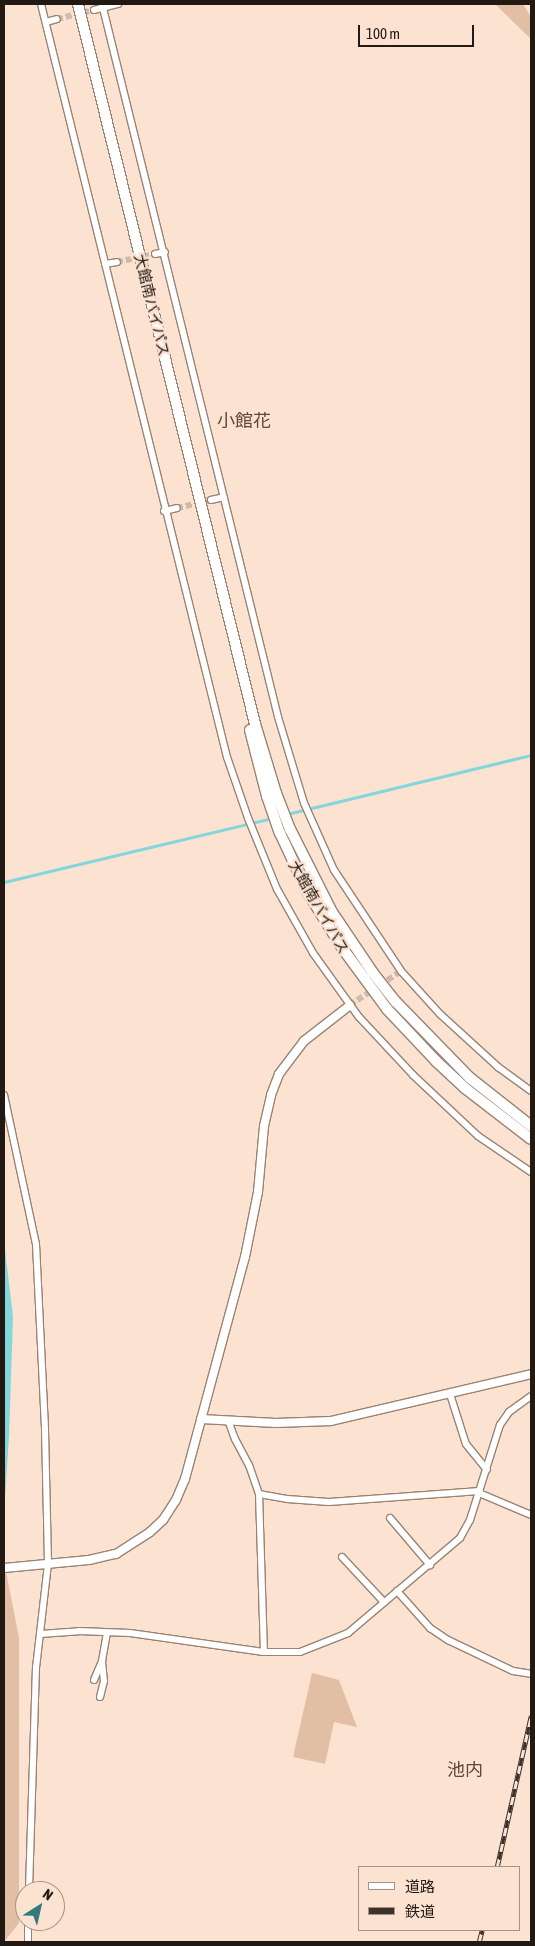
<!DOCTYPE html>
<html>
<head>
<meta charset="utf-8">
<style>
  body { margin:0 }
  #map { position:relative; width:535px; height:1946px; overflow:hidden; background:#fce2d1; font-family:"Asap Condensed","Noto Sans JP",sans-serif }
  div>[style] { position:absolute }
  .green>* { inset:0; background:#e2bea5 }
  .water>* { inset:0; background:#81d7db }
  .stream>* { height:2.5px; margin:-1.25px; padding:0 1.25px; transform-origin:1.25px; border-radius:1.25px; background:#81d7db }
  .minor-tunnel>* { height:6px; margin-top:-3px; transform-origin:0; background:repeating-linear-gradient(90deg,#d0baab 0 6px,transparent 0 9px) }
  .roads { filter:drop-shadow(1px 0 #9a8373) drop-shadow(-1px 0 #9a8373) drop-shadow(0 1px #9a8373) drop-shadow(0 -1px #9a8373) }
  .minor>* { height:6px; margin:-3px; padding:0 3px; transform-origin:3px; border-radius:3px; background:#fff }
  .tertiary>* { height:8px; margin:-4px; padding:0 4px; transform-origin:4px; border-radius:4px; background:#fff }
  .trunk>* { height:10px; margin:-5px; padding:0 5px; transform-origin:5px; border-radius:5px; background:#fff }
  .rail>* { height:4.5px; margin-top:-2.25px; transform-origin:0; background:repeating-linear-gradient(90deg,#fce2d1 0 8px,#3d322b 0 16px); box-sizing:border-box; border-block:1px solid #3d322b }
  span { translate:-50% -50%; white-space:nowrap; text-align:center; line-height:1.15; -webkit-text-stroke:5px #fce2d1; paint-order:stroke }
  .street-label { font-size:15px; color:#221913 }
  .quarter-label { font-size:18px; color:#5e493b }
  .frame { position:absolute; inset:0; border:5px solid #221913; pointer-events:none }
  .legend { position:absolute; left:358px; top:1866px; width:162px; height:65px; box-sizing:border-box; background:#fce2d1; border:1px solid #a59285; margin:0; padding:6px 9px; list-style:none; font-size:15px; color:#221913 }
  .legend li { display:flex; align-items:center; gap:10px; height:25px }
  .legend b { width:25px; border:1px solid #a59285 }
  .north { position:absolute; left:15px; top:1881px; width:50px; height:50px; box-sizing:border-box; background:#fce2d1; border:1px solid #a59285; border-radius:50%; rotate:35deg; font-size:14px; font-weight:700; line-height:20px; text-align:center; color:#221913 }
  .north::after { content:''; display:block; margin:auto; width:18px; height:22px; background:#30797d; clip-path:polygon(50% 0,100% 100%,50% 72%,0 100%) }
  .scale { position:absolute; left:358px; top:25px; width:116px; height:22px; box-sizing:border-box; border:2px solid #221913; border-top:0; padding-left:6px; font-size:15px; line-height:18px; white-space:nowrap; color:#221913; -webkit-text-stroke:4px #fce2d1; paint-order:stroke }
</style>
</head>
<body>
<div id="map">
  <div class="green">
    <i style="clip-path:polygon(495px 4px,523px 4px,531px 17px,531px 39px)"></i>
    <i style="clip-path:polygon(4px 1561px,19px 1638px,19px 1923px,4px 1942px)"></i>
    <i style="clip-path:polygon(312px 1673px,339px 1680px,357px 1727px,334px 1722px,325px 1764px,293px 1757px)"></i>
  </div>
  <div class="water">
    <i style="clip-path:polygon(4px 1242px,13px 1317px,9px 1436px,4px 1513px)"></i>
  </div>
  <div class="stream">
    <i style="left:287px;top:814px;width:251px;rotate:-13.6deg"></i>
    <i style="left:4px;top:882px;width:276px;rotate:-13.4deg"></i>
  </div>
  <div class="minor-tunnel">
    <i style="left:57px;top:19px;width:38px;rotate:-14deg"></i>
    <i style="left:117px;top:262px;width:39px;rotate:-12deg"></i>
    <i style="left:177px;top:508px;width:35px;rotate:-13deg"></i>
    <i style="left:350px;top:1005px;width:61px;rotate:-33.7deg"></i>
  </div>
  <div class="roads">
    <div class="minor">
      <i style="left:41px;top:4px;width:776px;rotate:76.13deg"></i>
      <i style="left:227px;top:757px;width:65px;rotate:71deg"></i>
      <i style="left:248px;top:818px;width:77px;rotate:67.8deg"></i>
      <i style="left:277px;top:889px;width:73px;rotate:60.6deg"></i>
      <i style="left:313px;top:953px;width:79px;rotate:54.3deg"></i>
      <i style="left:359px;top:1017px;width:79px;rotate:47deg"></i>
      <i style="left:413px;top:1075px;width:89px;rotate:43.2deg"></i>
      <i style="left:478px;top:1136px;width:64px;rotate:34.2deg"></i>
      <i style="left:102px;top:4px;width:734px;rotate:76.13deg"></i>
      <i style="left:278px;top:717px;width:90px;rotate:73.2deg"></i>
      <i style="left:304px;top:803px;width:73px;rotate:65.9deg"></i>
      <i style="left:334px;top:870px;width:121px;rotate:56.4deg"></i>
      <i style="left:401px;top:971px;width:58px;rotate:47.8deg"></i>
      <i style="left:440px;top:1014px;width:79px;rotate:42.4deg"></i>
      <i style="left:498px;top:1067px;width:41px;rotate:36deg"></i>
      <i style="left:94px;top:10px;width:25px;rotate:-14deg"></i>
      <i style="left:46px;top:22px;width:11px;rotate:-15deg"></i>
      <i style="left:155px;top:254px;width:10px;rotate:-11deg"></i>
      <i style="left:105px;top:264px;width:12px;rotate:-9deg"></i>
      <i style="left:211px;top:500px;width:13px;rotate:-13deg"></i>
      <i style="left:164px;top:511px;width:13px;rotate:-13deg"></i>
      <i style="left:4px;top:1095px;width:152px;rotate:77.9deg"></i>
      <i style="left:36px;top:1244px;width:186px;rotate:87.2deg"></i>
      <i style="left:45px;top:1430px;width:134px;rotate:88.7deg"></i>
      <i style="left:48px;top:1564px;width:104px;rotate:96.6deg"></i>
      <i style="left:36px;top:1667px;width:224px;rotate:91.8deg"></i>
      <i style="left:450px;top:1394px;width:52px;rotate:72.3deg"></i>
      <i style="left:466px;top:1444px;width:33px;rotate:51deg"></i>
      <i style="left:228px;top:1420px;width:20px;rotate:70deg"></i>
      <i style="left:235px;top:1439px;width:30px;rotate:62deg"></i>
      <i style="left:249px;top:1465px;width:31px;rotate:71deg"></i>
      <i style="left:259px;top:1494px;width:158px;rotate:88.2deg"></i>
      <i style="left:479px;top:1493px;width:56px;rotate:22.9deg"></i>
      <i style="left:259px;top:1494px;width:28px;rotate:10deg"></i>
      <i style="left:287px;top:1499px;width:42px;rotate:4.1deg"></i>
      <i style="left:329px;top:1502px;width:151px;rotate:-4.2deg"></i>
      <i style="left:390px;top:1518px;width:62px;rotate:49.6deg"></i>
      <i style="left:342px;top:1557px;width:62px;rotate:47deg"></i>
      <i style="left:397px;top:1591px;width:50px;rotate:48.3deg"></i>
      <i style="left:430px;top:1628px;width:22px;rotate:34deg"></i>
      <i style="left:448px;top:1640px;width:72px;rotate:25.5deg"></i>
      <i style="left:513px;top:1671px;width:18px;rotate:9deg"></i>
      <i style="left:40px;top:1634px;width:39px;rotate:-4deg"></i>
      <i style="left:79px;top:1631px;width:51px;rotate:2.2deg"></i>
      <i style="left:130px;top:1633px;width:135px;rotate:8.1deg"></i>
      <i style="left:264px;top:1652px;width:36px"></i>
      <i style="left:300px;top:1652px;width:52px;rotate:-21.6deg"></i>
      <i style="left:348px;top:1633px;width:147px;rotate:-40.3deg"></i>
      <i style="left:460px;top:1538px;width:21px;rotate:-61deg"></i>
      <i style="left:470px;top:1520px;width:100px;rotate:-72.5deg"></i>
      <i style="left:500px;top:1425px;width:16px;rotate:-55deg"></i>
      <i style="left:509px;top:1412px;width:27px;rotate:-36deg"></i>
      <i style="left:94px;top:1680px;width:21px;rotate:-67deg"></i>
      <i style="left:102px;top:1661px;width:29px;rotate:-80deg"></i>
      <i style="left:100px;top:1697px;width:16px;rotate:-76deg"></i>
      <i style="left:104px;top:1681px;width:20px;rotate:-96deg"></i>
      <i style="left:28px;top:1942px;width:21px;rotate:-90deg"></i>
    </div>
    <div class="tertiary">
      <i style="left:201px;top:1419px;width:75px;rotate:3.1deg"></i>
      <i style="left:276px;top:1423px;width:55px;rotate:-2.1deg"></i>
      <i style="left:331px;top:1421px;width:205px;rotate:-13.2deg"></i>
      <i style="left:4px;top:1568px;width:85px;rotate:-5.4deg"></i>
      <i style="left:89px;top:1560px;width:28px;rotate:-13deg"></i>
      <i style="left:116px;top:1554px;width:40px;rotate:-32.9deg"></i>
      <i style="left:150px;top:1532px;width:18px;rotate:-43deg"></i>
      <i style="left:163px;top:1520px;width:24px;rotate:-57deg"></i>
      <i style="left:176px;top:1500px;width:23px;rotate:-67deg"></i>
      <i style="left:185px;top:1479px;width:230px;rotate:-74.9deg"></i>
      <i style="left:245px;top:1257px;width:66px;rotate:-78.7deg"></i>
      <i style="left:258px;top:1192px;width:66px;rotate:-84.8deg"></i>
      <i style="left:264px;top:1126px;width:32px;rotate:-77deg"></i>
      <i style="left:271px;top:1095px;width:22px;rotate:-69deg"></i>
      <i style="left:279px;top:1074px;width:41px;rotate:-52.9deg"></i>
      <i style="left:304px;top:1041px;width:58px;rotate:-38deg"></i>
    </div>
    <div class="trunk">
      <i style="left:78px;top:4px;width:741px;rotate:76.19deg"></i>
      <i style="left:255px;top:724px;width:72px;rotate:73.1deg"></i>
      <i style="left:276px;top:793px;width:39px;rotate:69deg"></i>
      <i style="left:290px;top:829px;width:93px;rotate:63.2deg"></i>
      <i style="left:332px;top:912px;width:73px;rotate:56.1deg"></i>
      <i style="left:373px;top:973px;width:37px;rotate:52deg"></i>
      <i style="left:396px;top:1002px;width:106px;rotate:45.8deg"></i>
      <i style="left:470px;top:1078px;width:78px;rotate:38.2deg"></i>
      <i style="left:250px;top:730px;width:68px;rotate:75.6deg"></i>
      <i style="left:267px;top:796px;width:39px;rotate:71deg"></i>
      <i style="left:280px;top:833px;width:64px;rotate:65deg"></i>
      <i style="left:307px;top:891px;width:68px;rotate:58.2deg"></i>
      <i style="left:343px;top:949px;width:74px;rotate:53.7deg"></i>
      <i style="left:387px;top:1009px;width:71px;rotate:46.7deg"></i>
      <i style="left:436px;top:1061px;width:40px;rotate:43deg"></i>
      <i style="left:465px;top:1088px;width:83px;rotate:37.7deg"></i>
    </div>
  </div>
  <div class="rail">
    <i style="left:497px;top:1867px;width:155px;rotate:-77.3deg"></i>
    <i style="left:479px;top:1942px;width:12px;rotate:-76deg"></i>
  </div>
  <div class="street-label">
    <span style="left:152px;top:305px;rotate:76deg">大館南バイパス</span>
    <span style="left:319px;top:907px;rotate:60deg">大館南バイパス</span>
  </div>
  <div class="quarter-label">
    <span style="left:244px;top:421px">小館花</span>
    <span style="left:465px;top:1770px">池内</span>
  </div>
  <div class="frame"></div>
  <ul class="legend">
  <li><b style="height:6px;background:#fff"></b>道路</li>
  <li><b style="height:6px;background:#3d322b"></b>鉄道</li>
  </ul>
  <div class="north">N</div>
  <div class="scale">100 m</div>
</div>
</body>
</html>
